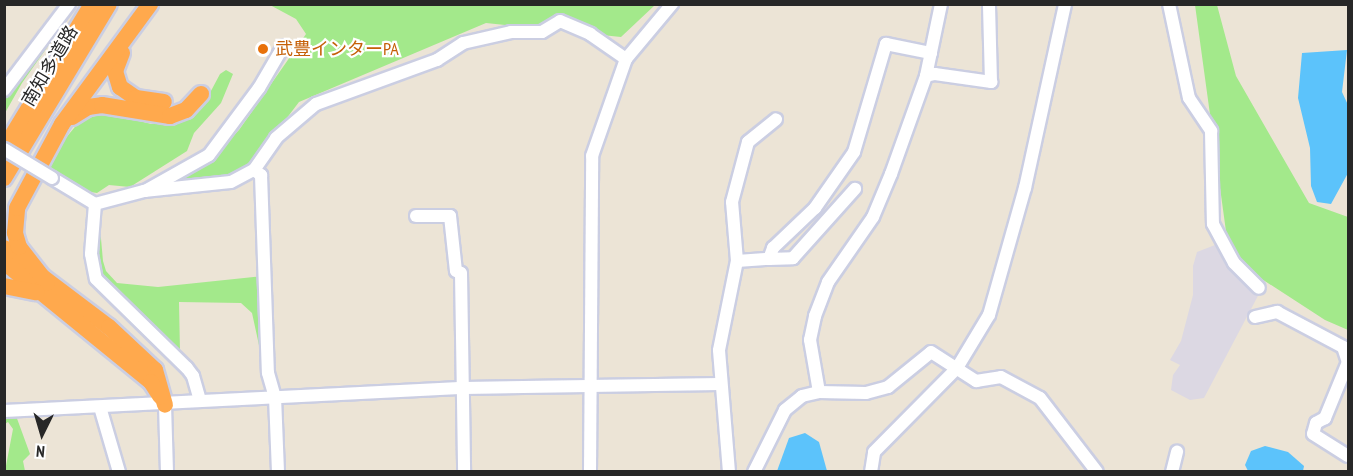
<!DOCTYPE html>
<html>
<head>
<meta charset="utf-8">
<style>
  body { margin:0 }
  #map { position:relative; width:1353px; height:476px; overflow:hidden; background:#ece4d6; font-family:"PT Sans Narrow","Noto Sans JP",sans-serif }
  div>[style] { position:absolute }
  .industrial>* { inset:0; background:#dcd8e3 }
  .green>* { inset:0; background:#a3e98b }
  .water>* { inset:0; background:#5cc3fb }
  .roads { filter:drop-shadow(2px 0 #cbcee2) drop-shadow(-2px 0 #cbcee2) drop-shadow(0 2px #cbcee2) drop-shadow(0 -2px #cbcee2) }
  .minor>* { height:12px; margin:-6px; padding:0 6px; transform-origin:6px; border-radius:6px; background:#fff }
  .highway>* { height:16px; margin:-8px; padding:0 8px; transform-origin:8px; border-radius:8px; background:#ffa94d }
  .bridges { filter:drop-shadow(2px 0 #cbcee2) drop-shadow(-2px 0 #cbcee2) drop-shadow(0 2px #cbcee2) drop-shadow(0 -2px #cbcee2) }
  .minor-bridge>* { height:12px; margin:-6px; padding:0 6px; transform-origin:6px; border-radius:6px; background:#fff }
  .dots>* { width:16px; height:16px; translate:-50% -50%; box-sizing:border-box; border:3px solid #fff; border-radius:50% }
  span { translate:-50% -50%; white-space:nowrap; text-align:center; line-height:1.15; -webkit-text-stroke:4.5px #fff; paint-order:stroke }
  .food-label { font-size:18px; color:#c56008 }
  .left { translate:0 -50%; text-align:left }
  .street-label { font-size:18px; color:#272727 }
  .frame { position:absolute; inset:0; border:6px solid #272727; pointer-events:none }
  .north { position:absolute; left:12px; top:404px; width:60px; height:60px; -webkit-text-stroke:4px #fff; paint-order:stroke; rotate:185deg; font-size:16px; font-weight:700; line-height:24px; text-align:center; color:#272727 }
  .north::after { content:''; display:block; margin:auto; width:21px; height:27px; background:#272727; clip-path:polygon(50% 0,100% 100%,50% 72%,0 100%) }
</style>
</head>
<body>
<div id="map">
  <div class="industrial">
    <i style="clip-path:polygon(1215px 245px,1260px 292px,1204px 398px,1190px 400px,1171px 390px,1173px 375px,1180px 365px,1170px 360px,1181px 341px,1193px 295px,1193px 266px,1197px 252px)"></i>
  </div>
  <div class="green">
    <i style="clip-path:polygon(77px 5px,22px 83px,5px 113px,4px 97px)"></i>
    <i style="clip-path:polygon(270px 5px,655px 5px,621px 37px,486px 23px,299px 102px,252px 164px,229px 179px,163px 184px,212px 157px,239px 130px,306px 34px,296px 19px)"></i>
    <i style="clip-path:polygon(1195px 5px,1217px 5px,1236px 76px,1309px 203px,1348px 217px,1348px 330px,1325px 320px,1254px 274px,1228px 246px)"></i>
    <i style="clip-path:polygon(226px 70px,233px 74px,221px 103px,194px 133px,187px 151px,130px 187px,109px 185px,97px 193px,84px 191px,49px 166px,51px 156px,79px 122px,105px 112px,151px 124px,181px 121px,204px 104px,220px 74px)"></i>
    <i style="clip-path:polygon(99px 216px,103px 261px,106px 271px,117px 283px,158px 287px,263px 276px,262px 359px,252px 313px,241px 303px,179px 302px,180px 352px,104px 278px,98px 261px)"></i>
    <i style="clip-path:polygon(15px 413px,30px 454px,23px 461px,25px 471px,5px 471px,13px 429px,8px 422px,5px 424px,5px 416px)"></i>
  </div>
  <div class="water">
    <i style="clip-path:polygon(1347px 50px,1342px 92px,1348px 105px,1348px 173px,1331px 204px,1317px 202px,1311px 186px,1310px 148px,1298px 98px,1302px 53px)"></i>
    <i style="clip-path:polygon(805px 433px,819px 442px,827px 471px,777px 471px,789px 438px)"></i>
    <i style="clip-path:polygon(1265px 446px,1288px 452px,1304px 466px,1303px 471px,1248px 471px,1245px 465px,1251px 451px)"></i>
  </div>
  <div class="roads">
    <div class="minor">
      <i style="left:1169px;top:4px;width:96px;rotate:78deg"></i>
      <i style="left:1189px;top:98px;width:40px;rotate:56deg"></i>
      <i style="left:1211px;top:131px;width:93px;rotate:88.8deg"></i>
      <i style="left:1213px;top:224px;width:44px;rotate:61.7deg"></i>
      <i style="left:1234px;top:263px;width:35px;rotate:45deg"></i>
      <i style="left:926px;top:76px;width:9px;rotate:-13deg"></i>
      <i style="left:935px;top:74px;width:57px;rotate:8.1deg"></i>
      <i style="left:991px;top:82px;width:78px;rotate:-91.5deg"></i>
      <i style="left:4px;top:90px;width:108px;rotate:-52.9deg"></i>
      <i style="left:254px;top:170px;width:9px;rotate:36deg"></i>
      <i style="left:261px;top:175px;width:198px;rotate:88deg"></i>
      <i style="left:268px;top:373px;width:25px;rotate:74deg"></i>
      <i style="left:275px;top:397px;width:75px;rotate:87.7deg"></i>
      <i style="left:52px;top:178px;width:50px;rotate:31.2deg"></i>
      <i style="left:95px;top:204px;width:51px;rotate:-14.9deg"></i>
      <i style="left:144px;top:191px;width:87px;rotate:-5.9deg"></i>
      <i style="left:231px;top:182px;width:26px;rotate:-28deg"></i>
      <i style="left:254px;top:170px;width:39px;rotate:-55deg"></i>
      <i style="left:276px;top:138px;width:52px;rotate:-40.4deg"></i>
      <i style="left:316px;top:104px;width:129px;rotate:-20deg"></i>
      <i style="left:437px;top:60px;width:31px;rotate:-33deg"></i>
      <i style="left:463px;top:43px;width:49px;rotate:-12.9deg"></i>
      <i style="left:511px;top:32px;width:31px"></i>
      <i style="left:542px;top:32px;width:21px;rotate:-31deg"></i>
      <i style="left:560px;top:21px;width:33px;rotate:23deg"></i>
      <i style="left:590px;top:34px;width:44px;rotate:34.8deg"></i>
      <i style="left:145px;top:191px;width:73px;rotate:-29.4deg"></i>
      <i style="left:209px;top:155px;width:84px;rotate:-53.3deg"></i>
      <i style="left:259px;top:88px;width:48px;rotate:-59.7deg"></i>
      <i style="left:95px;top:204px;width:50px;rotate:94.6deg"></i>
      <i style="left:91px;top:254px;width:25px;rotate:79deg"></i>
      <i style="left:96px;top:279px;width:127px;rotate:44.4deg"></i>
      <i style="left:187px;top:368px;width:10px;rotate:53deg"></i>
      <i style="left:193px;top:376px;width:26px;rotate:74deg"></i>
      <i style="left:416px;top:216px;width:34px"></i>
      <i style="left:450px;top:216px;width:55px;rotate:83.8deg"></i>
      <i style="left:456px;top:271px;width:5px;rotate:22deg"></i>
      <i style="left:461px;top:273px;width:199px;rotate:89.1deg"></i>
      <i style="left:769px;top:259px;width:24px;rotate:-2deg"></i>
      <i style="left:793px;top:258px;width:93px;rotate:-48.1deg"></i>
      <i style="left:737px;top:261px;width:32px;rotate:-4deg"></i>
      <i style="left:769px;top:259px;width:12px;rotate:-70deg"></i>
      <i style="left:773px;top:248px;width:58px;rotate:-43.6deg"></i>
      <i style="left:815px;top:208px;width:68px;rotate:-55.1deg"></i>
      <i style="left:854px;top:152px;width:113px;rotate:-73.5deg"></i>
      <i style="left:886px;top:44px;width:46px;rotate:11.3deg"></i>
      <i style="left:1255px;top:317px;width:23px;rotate:-13deg"></i>
      <i style="left:1277px;top:312px;width:75px;rotate:27.9deg"></i>
      <i style="left:1343px;top:347px;width:16px;rotate:72deg"></i>
      <i style="left:1348px;top:362px;width:61px;rotate:112.3deg"></i>
      <i style="left:1325px;top:418px;width:10px;rotate:151deg"></i>
      <i style="left:1316px;top:423px;width:11px;rotate:105deg"></i>
      <i style="left:1313px;top:434px;width:41px;rotate:32.2deg"></i>
      <i style="left:819px;top:392px;width:53px;rotate:-99.8deg"></i>
      <i style="left:810px;top:340px;width:25px;rotate:-78deg"></i>
      <i style="left:815px;top:316px;width:36px;rotate:-69deg"></i>
      <i style="left:828px;top:282px;width:79px;rotate:-55.3deg"></i>
      <i style="left:873px;top:217px;width:47px;rotate:-67.3deg"></i>
      <i style="left:891px;top:174px;width:104px;rotate:-70.3deg"></i>
      <i style="left:926px;top:76px;width:74px;rotate:-78.2deg"></i>
      <i style="left:165px;top:405px;width:67px;rotate:88.3deg"></i>
      <i style="left:100px;top:407px;width:68px;rotate:73.7deg"></i>
      <i style="left:4px;top:411px;width:461px;rotate:-2.9deg"></i>
      <i style="left:464px;top:388px;width:256px;rotate:-0.9deg"></i>
      <i style="left:590px;top:472px;width:316px;rotate:-89.6deg"></i>
      <i style="left:592px;top:156px;width:103px;rotate:-70.7deg"></i>
      <i style="left:626px;top:59px;width:72px;rotate:-50.1deg"></i>
      <i style="left:729px;top:472px;width:122px;rotate:-94.7deg"></i>
      <i style="left:719px;top:350px;width:91px;rotate:-78.6deg"></i>
      <i style="left:737px;top:261px;width:59px;rotate:-94.8deg"></i>
      <i style="left:732px;top:202px;width:62px;rotate:-75.1deg"></i>
      <i style="left:748px;top:142px;width:36px;rotate:-39deg"></i>
      <i style="left:754px;top:472px;width:69px;rotate:-63.4deg"></i>
      <i style="left:785px;top:410px;width:22px;rotate:-39deg"></i>
      <i style="left:802px;top:396px;width:17px;rotate:-13deg"></i>
      <i style="left:819px;top:392px;width:47px;rotate:1.2deg"></i>
      <i style="left:866px;top:393px;width:23px;rotate:-15deg"></i>
      <i style="left:888px;top:387px;width:55px;rotate:-39.1deg"></i>
      <i style="left:931px;top:352px;width:54px;rotate:32.8deg"></i>
      <i style="left:976px;top:381px;width:25px;rotate:-9deg"></i>
      <i style="left:1001px;top:377px;width:44px;rotate:28.3deg"></i>
      <i style="left:1040px;top:398px;width:93px;rotate:52.4deg"></i>
      <i style="left:871px;top:472px;width:20px;rotate:-81deg"></i>
      <i style="left:874px;top:452px;width:118px;rotate:-45.3deg"></i>
      <i style="left:957px;top:368px;width:62px;rotate:-58.9deg"></i>
      <i style="left:989px;top:315px;width:132px;rotate:-74.2deg"></i>
      <i style="left:1025px;top:188px;width:188px;rotate:-77.7deg"></i>
      <i style="left:1172px;top:472px;width:21px;rotate:-76deg"></i>
    </div>
    <div class="highway">
      <i style="left:122px;top:53px;width:19px;rotate:111deg"></i>
      <i style="left:115px;top:71px;width:17px;rotate:73deg"></i>
      <i style="left:120px;top:87px;width:19px;rotate:35deg"></i>
      <i style="left:136px;top:98px;width:28px;rotate:8deg"></i>
      <i style="left:72px;top:117px;width:19px;rotate:-32deg"></i>
      <i style="left:88px;top:107px;width:14px;rotate:-8deg"></i>
      <i style="left:102px;top:105px;width:69px;rotate:9.2deg"></i>
      <i style="left:170px;top:116px;width:17px;rotate:-21deg"></i>
      <i style="left:186px;top:110px;width:22px;rotate:-47deg"></i>
      <i style="left:4px;top:149px;width:170px;rotate:-58.7deg"></i>
      <i style="left:4px;top:178px;width:203px;rotate:-58.9deg"></i>
      <i style="left:4px;top:248px;width:131px;rotate:37deg"></i>
      <i style="left:109px;top:327px;width:63px;rotate:43.1deg"></i>
      <i style="left:155px;top:370px;width:36px;rotate:74deg"></i>
      <i style="left:4px;top:262px;width:190px;rotate:39.2deg"></i>
      <i style="left:151px;top:382px;width:17px;rotate:57deg"></i>
      <i style="left:47px;top:283px;width:46px;rotate:-127.9deg"></i>
      <i style="left:19px;top:247px;width:15px;rotate:-106deg"></i>
      <i style="left:15px;top:233px;width:25px;rotate:-85deg"></i>
      <i style="left:17px;top:208px;width:95px;rotate:-61.8deg"></i>
      <i style="left:62px;top:124px;width:149px;rotate:-53.7deg"></i>
      <i style="left:4px;top:286px;width:33px;rotate:11deg"></i>
    </div>
  </div>
  <div class="bridges">
    <div class="minor-bridge">
      <i style="left:4px;top:149px;width:56px;rotate:31.1deg"></i>
    </div>
  </div>
  <div class="dots">
    <i style="left:263px;top:49px;background:#e8710a"></i>
  </div>
  <div class="food-label">
    <span class="left" style="left:275px;top:49px">武豊インターPA</span>
  </div>
  <div class="street-label">
    <span style="left:50px;top:66px;rotate:-59deg">南知多道路</span>
  </div>
  <div class="frame"></div>
  <div class="north">N</div>
</div>
</body>
</html>
